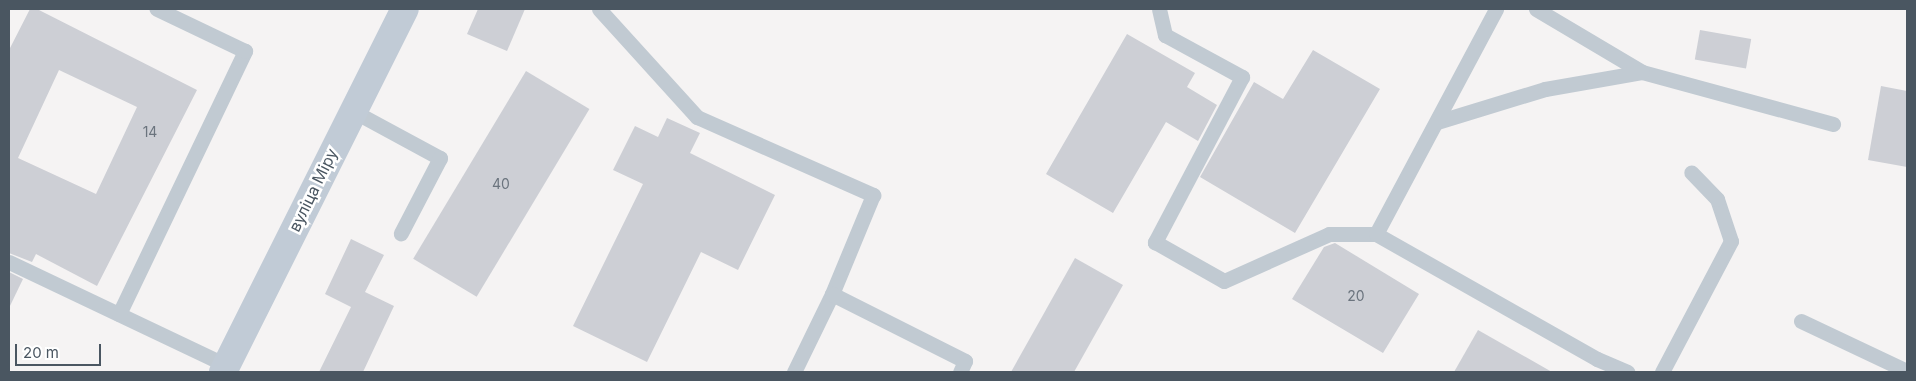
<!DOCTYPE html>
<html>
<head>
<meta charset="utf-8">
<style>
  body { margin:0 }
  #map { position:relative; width:1916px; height:381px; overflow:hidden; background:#f5f3f3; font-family:Inter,sans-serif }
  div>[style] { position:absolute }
  .building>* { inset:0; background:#cdcfd5; transform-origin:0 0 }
  .lane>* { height:15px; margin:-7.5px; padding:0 7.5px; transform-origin:7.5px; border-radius:7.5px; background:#c1cad2 }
  .secondary>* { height:28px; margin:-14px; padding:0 14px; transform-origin:14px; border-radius:14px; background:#c1cbd6 }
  span { translate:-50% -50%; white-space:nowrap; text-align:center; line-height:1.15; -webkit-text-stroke:5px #fff; paint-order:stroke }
  .number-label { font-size:14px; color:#6b747e }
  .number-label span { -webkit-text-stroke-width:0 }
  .street-label { font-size:16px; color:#4a5661 }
  .frame { position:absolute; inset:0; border:10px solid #4a5661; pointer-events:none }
  .scale { position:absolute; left:15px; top:344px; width:86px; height:22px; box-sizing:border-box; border:2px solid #4a5661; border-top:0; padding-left:6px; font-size:15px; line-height:18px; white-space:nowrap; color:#4a5661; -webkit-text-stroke:4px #fff; paint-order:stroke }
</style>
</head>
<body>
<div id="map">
  <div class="building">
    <i style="clip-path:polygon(evenodd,30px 9px,37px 9px,197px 90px,97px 286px,36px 254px,32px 262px,9px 253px,9px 50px,30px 9px,59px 70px,137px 107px,96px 194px,18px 158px,59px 70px)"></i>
    <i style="clip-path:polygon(478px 9px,525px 9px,507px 51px,467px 34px)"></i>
    <i style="left:1700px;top:30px;width:52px;height:30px;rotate:10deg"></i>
    <i style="clip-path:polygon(1127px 34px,1195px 73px,1187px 87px,1217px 105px,1198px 141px,1166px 122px,1113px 213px,1046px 174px)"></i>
    <i style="clip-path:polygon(1313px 50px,1380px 89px,1295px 233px,1200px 177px,1254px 82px,1283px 99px)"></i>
    <i style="left:526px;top:71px;width:74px;height:219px;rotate:31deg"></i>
    <i style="clip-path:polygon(1881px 86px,1907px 91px,1907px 167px,1868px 160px)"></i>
    <i style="clip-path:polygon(667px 118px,700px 133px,690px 153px,775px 195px,738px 270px,701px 252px,647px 362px,573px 326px,643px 184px,613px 170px,635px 126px,658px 137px)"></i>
    <i style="clip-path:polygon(351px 239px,384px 255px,365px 292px,394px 306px,363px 372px,319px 372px,351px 307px,325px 294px)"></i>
    <i style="clip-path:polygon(1335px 243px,1419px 294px,1383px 353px,1292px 299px,1324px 247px)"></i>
    <i style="clip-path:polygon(1075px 258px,1123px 285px,1074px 372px,1011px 372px)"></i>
    <i style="clip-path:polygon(9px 272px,23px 279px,9px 308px)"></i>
    <i style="clip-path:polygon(1478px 330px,1552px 372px,1454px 372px)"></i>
  </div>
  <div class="lane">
    <i style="left:599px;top:9px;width:146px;rotate:47.8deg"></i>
    <i style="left:697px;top:117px;width:193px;rotate:23.9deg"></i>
    <i style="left:873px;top:195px;width:107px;rotate:112.5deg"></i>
    <i style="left:1159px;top:9px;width:27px;rotate:77deg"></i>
    <i style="left:1165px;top:35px;width:88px;rotate:28.6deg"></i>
    <i style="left:1242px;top:77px;width:187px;rotate:117.8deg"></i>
    <i style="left:1155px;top:242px;width:79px;rotate:29.5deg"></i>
    <i style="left:1224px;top:281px;width:115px;rotate:-24.1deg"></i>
    <i style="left:1329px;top:234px;width:47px"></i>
    <i style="left:1376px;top:234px;width:254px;rotate:29.5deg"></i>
    <i style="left:1597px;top:359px;width:33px;rotate:23deg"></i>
    <i style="left:1536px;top:9px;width:123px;rotate:30.7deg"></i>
    <i style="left:1642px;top:72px;width:198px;rotate:15.2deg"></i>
    <i style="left:353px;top:111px;width:99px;rotate:28.4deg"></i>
    <i style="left:440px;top:158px;width:85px;rotate:117.5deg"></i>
    <i style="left:1437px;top:122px;width:113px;rotate:-17deg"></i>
    <i style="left:1545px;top:89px;width:98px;rotate:-9.9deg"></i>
    <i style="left:1376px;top:234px;width:255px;rotate:-61.9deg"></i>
    <i style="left:9px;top:262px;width:240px;rotate:25.4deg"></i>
    <i style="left:119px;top:314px;width:292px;rotate:-64.4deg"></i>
    <i style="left:245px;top:51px;width:98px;rotate:-154.5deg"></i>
    <i style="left:1801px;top:321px;width:117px;rotate:25.3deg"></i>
    <i style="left:794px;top:372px;width:87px;rotate:-64deg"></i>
    <i style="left:832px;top:294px;width:149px;rotate:26.7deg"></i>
    <i style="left:965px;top:361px;width:12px;rotate:114deg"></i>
    <i style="left:1662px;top:372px;width:148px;rotate:-62.2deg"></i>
    <i style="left:1731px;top:241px;width:44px;rotate:-108.4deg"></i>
    <i style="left:1717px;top:199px;width:37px;rotate:-134deg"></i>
  </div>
  <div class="secondary">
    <i style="left:223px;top:372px;width:406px;rotate:-63.4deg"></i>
  </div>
  <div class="number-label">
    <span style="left:150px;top:132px">14</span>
    <span style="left:501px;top:184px">40</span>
    <span style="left:1356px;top:296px">20</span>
  </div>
  <div class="street-label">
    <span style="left:313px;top:190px;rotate:-64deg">вуліца Міру</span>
  </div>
  <div class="frame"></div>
  <div class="scale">20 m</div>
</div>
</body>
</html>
